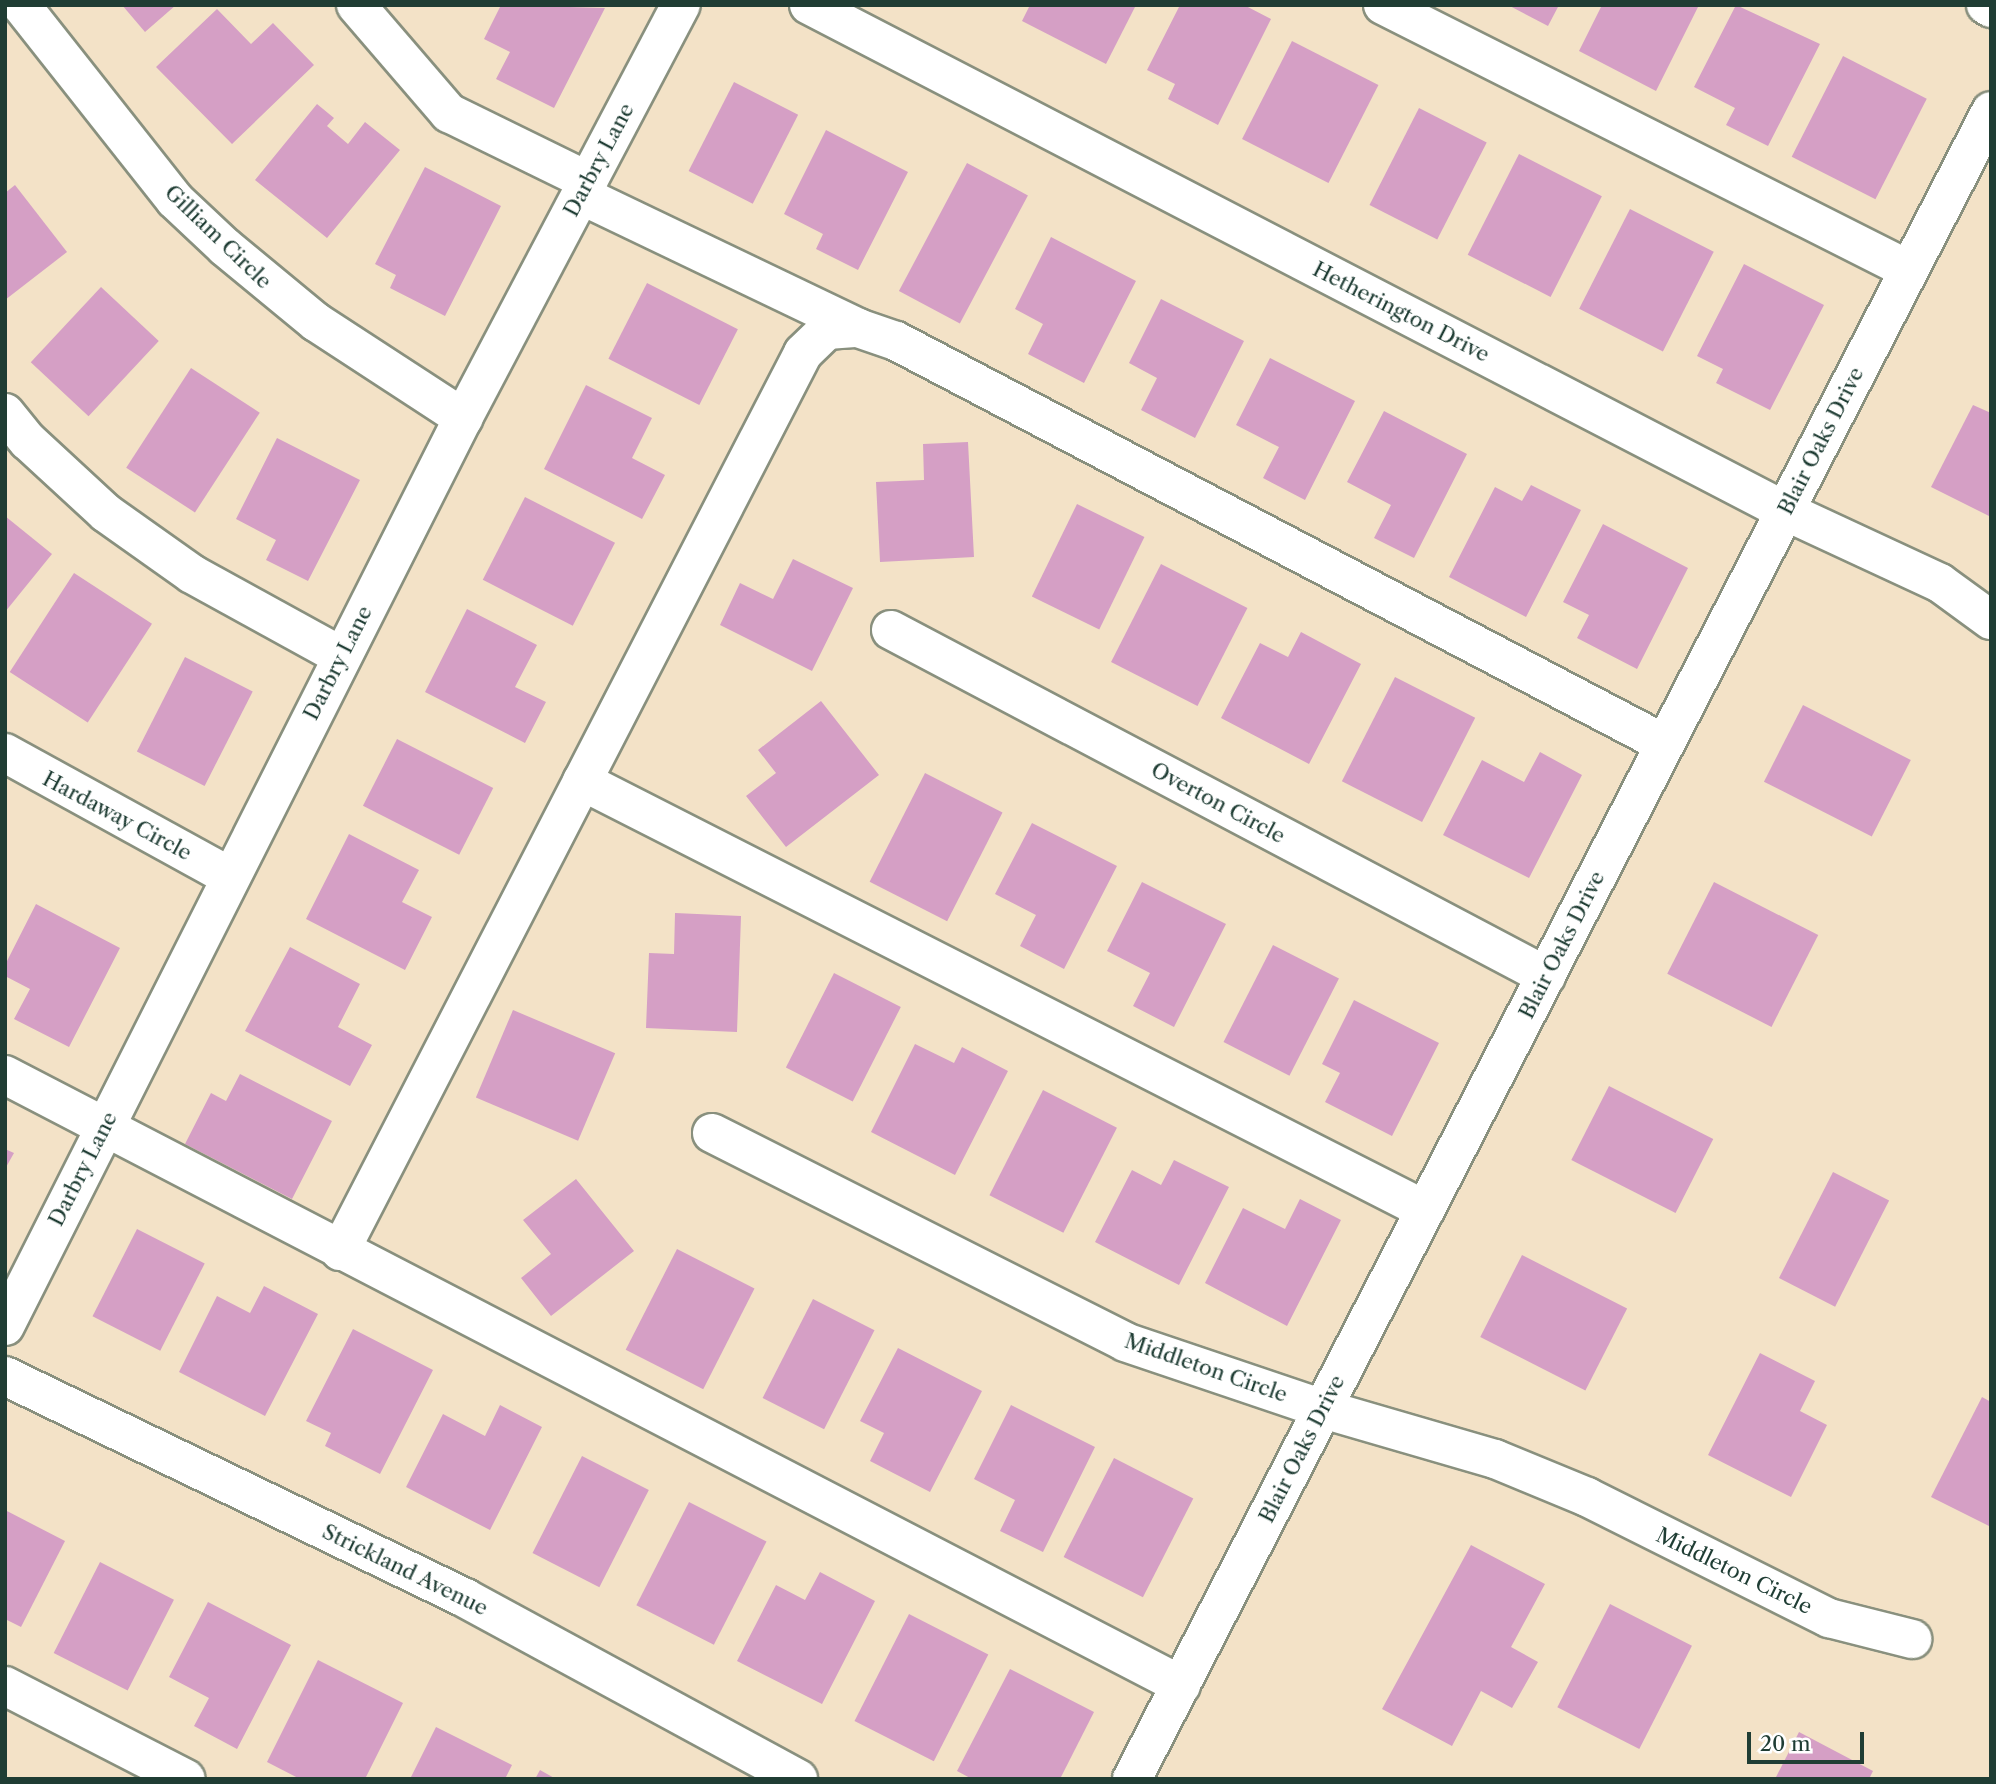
<!DOCTYPE html>
<html>
<head>
<meta charset="utf-8">
<style>
  body { margin:0 }
  #map { position:relative; width:1996px; height:1784px; overflow:hidden; background:#f3e2c7; font-family:"Libre Caslon Text",serif }
  div>[style] { position:absolute }
  .building>* { inset:0; background:#d59fc5; transform-origin:0 0 }
  .roads { filter:drop-shadow(2px 0 #89907e) drop-shadow(-2px 0 #89907e) drop-shadow(0 2px #89907e) drop-shadow(0 -2px #89907e) }
  .minor>* { height:38px; margin:-19px; padding:0 19px; transform-origin:19px; border-radius:19px; background:#fff }
  span { translate:-50% -50%; white-space:nowrap; text-align:center; line-height:1.15; -webkit-text-stroke:5px #fff; paint-order:stroke }
  .street-label { font-size:21px; color:#1f3d34 }
  .frame { position:absolute; inset:0; border:7px solid #1f3d34; pointer-events:none }
  .scale { position:absolute; left:1747px; top:1732px; width:117px; height:32px; box-sizing:border-box; border:4px solid #1f3d34; border-top:0; padding-left:9px; font-size:21px; line-height:24px; white-space:nowrap; color:#1f3d34; -webkit-text-stroke:5px #fff; paint-order:stroke }
</style>
</head>
<body>
<div id="map">
  <div class="building">
    <i style="clip-path:polygon(122px 5px,176px 5px,145px 32px)"></i>
    <i style="clip-path:polygon(501px 5px,605px 8px,554px 108px,496px 79px,510px 52px,484px 39px)"></i>
    <i style="clip-path:polygon(1030px 5px,1136px 5px,1106px 64px,1022px 21px)"></i>
    <i style="clip-path:polygon(1180px 5px,1244px 5px,1271px 19px,1218px 125px,1168px 99px,1175px 84px,1147px 70px)"></i>
    <i style="clip-path:polygon(1508px 5px,1559px 5px,1548px 26px)"></i>
    <i style="clip-path:polygon(1602px 5px,1699px 5px,1656px 91px,1579px 51px)"></i>
    <i style="clip-path:polygon(1736px 5px,1820px 44px,1768px 146px,1726px 125px,1735px 108px,1694px 87px)"></i>
    <i style="clip-path:polygon(217px 9px,251px 44px,273px 23px,314px 65px,232px 144px,156px 67px)"></i>
    <i style="left:1292px;top:41px;width:97px;height:110px;rotate:27deg"></i>
    <i style="left:1843px;top:56px;width:94px;height:113px;rotate:27deg"></i>
    <i style="left:734px;top:82px;width:72px;height:100px;rotate:27deg"></i>
    <i style="clip-path:polygon(317px 104px,334px 118px,327px 126px,348px 144px,365px 122px,400px 150px,327px 238px,255px 180px)"></i>
    <i style="left:1419px;top:108px;width:76px;height:109px;rotate:27deg"></i>
    <i style="clip-path:polygon(826px 130px,908px 172px,858px 270px,816px 249px,823px 234px,784px 214px)"></i>
    <i style="left:1519px;top:154px;width:93px;height:113px;rotate:27deg"></i>
    <i style="left:967px;top:163px;width:69px;height:145px;rotate:28deg"></i>
    <i style="clip-path:polygon(425px 167px,501px 206px,445px 316px,390px 288px,396px 275px,375px 264px)"></i>
    <i style="clip-path:polygon(15px 185px,67px 252px,5px 300px,5px 193px)"></i>
    <i style="left:1630px;top:209px;width:94px;height:112px;rotate:27deg"></i>
    <i style="clip-path:polygon(1051px 237px,1136px 281px,1084px 383px,1028px 354px,1043px 324px,1015px 309px)"></i>
    <i style="clip-path:polygon(1744px 264px,1824px 305px,1770px 410px,1716px 383px,1723px 369px,1697px 356px)"></i>
    <i style="left:647px;top:283px;width:102px;height:85px;rotate:27deg"></i>
    <i style="left:101px;top:287px;width:79px;height:103px;rotate:43deg"></i>
    <i style="clip-path:polygon(1161px 299px,1244px 341px,1195px 438px,1141px 410px,1157px 378px,1129px 363px)"></i>
    <i style="clip-path:polygon(1270px 358px,1355px 401px,1305px 500px,1263px 478px,1279px 447px,1236px 425px)"></i>
    <i style="left:191px;top:368px;width:82px;height:119px;rotate:33deg"></i>
    <i style="clip-path:polygon(586px 385px,652px 418px,632px 458px,665px 475px,642px 519px,544px 469px)"></i>
    <i style="clip-path:polygon(1973px 405px,1991px 413px,1991px 517px,1931px 487px)"></i>
    <i style="clip-path:polygon(1384px 411px,1467px 454px,1414px 558px,1374px 538px,1391px 505px,1347px 482px)"></i>
    <i style="clip-path:polygon(277px 438px,360px 480px,308px 581px,266px 560px,276px 540px,236px 519px)"></i>
    <i style="clip-path:polygon(968px 442px,974px 557px,880px 562px,876px 482px,924px 480px,923px 444px)"></i>
    <i style="clip-path:polygon(1531px 485px,1581px 510px,1526px 617px,1449px 577px,1495px 487px,1522px 501px)"></i>
    <i style="left:525px;top:497px;width:101px;height:93px;rotate:27deg"></i>
    <i style="left:1077px;top:504px;width:75px;height:103px;rotate:26deg"></i>
    <i style="clip-path:polygon(5px 516px,52px 554px,5px 612px)"></i>
    <i style="clip-path:polygon(1603px 524px,1688px 568px,1637px 669px,1577px 638px,1589px 615px,1563px 602px)"></i>
    <i style="clip-path:polygon(793px 559px,853px 588px,812px 671px,720px 625px,740px 583px,773px 599px)"></i>
    <i style="left:1161px;top:564px;width:97px;height:110px;rotate:27deg"></i>
    <i style="left:74px;top:573px;width:93px;height:118px;rotate:33deg"></i>
    <i style="clip-path:polygon(467px 609px,537px 645px,515px 687px,546px 702px,525px 743px,425px 692px)"></i>
    <i style="clip-path:polygon(1301px 632px,1361px 664px,1309px 764px,1221px 718px,1260px 643px,1288px 657px)"></i>
    <i style="left:185px;top:657px;width:76px;height:106px;rotate:27deg"></i>
    <i style="left:1395px;top:677px;width:90px;height:117px;rotate:27deg"></i>
    <i style="clip-path:polygon(821px 701px,879px 775px,786px 847px,746px 796px,776px 773px,758px 750px)"></i>
    <i style="left:1803px;top:705px;width:121px;height:86px;rotate:27deg"></i>
    <i style="left:397px;top:739px;width:108px;height:75px;rotate:27deg"></i>
    <i style="clip-path:polygon(1540px 752px,1582px 775px,1529px 878px,1443px 835px,1482px 760px,1524px 782px)"></i>
    <i style="left:925px;top:773px;width:87px;height:122px;rotate:27deg"></i>
    <i style="clip-path:polygon(1032px 823px,1117px 866px,1064px 969px,1020px 946px,1036px 915px,995px 894px)"></i>
    <i style="clip-path:polygon(349px 834px,419px 870px,402px 902px,432px 917px,405px 970px,306px 919px)"></i>
    <i style="clip-path:polygon(1142px 882px,1226px 924px,1174px 1027px,1133px 1006px,1150px 973px,1107px 951px)"></i>
    <i style="left:1714px;top:882px;width:117px;height:103px;rotate:27deg"></i>
    <i style="clip-path:polygon(36px 904px,120px 948px,69px 1047px,14px 1019px,30px 989px,5px 976px,5px 965px)"></i>
    <i style="clip-path:polygon(675px 913px,741px 916px,737px 1032px,646px 1028px,649px 953px,674px 954px)"></i>
    <i style="left:1273px;top:945px;width:74px;height:109px;rotate:27deg"></i>
    <i style="clip-path:polygon(290px 947px,360px 984px,338px 1027px,372px 1045px,350px 1086px,245px 1031px)"></i>
    <i style="left:834px;top:973px;width:75px;height:106px;rotate:27deg"></i>
    <i style="clip-path:polygon(1354px 1000px,1439px 1043px,1392px 1136px,1325px 1102px,1340px 1073px,1322px 1064px)"></i>
    <i style="left:513px;top:1010px;width:111px;height:95px;rotate:23deg"></i>
    <i style="clip-path:polygon(915px 1044px,954px 1063px,962px 1047px,1008px 1071px,955px 1175px,871px 1132px)"></i>
    <i style="clip-path:polygon(240px 1074px,332px 1121px,292px 1199px,185px 1144px,211px 1093px,226px 1101px)"></i>
    <i style="left:1609px;top:1086px;width:117px;height:83px;rotate:27deg"></i>
    <i style="left:1043px;top:1090px;width:83px;height:118px;rotate:27deg"></i>
    <i style="clip-path:polygon(5px 1149px,14px 1153px,5px 1169px)"></i>
    <i style="clip-path:polygon(1174px 1160px,1229px 1187px,1179px 1285px,1095px 1242px,1132px 1170px,1161px 1185px)"></i>
    <i style="left:1833px;top:1172px;width:63px;height:119px;rotate:27deg"></i>
    <i style="clip-path:polygon(576px 1179px,634px 1251px,551px 1316px,521px 1278px,551px 1254px,523px 1220px)"></i>
    <i style="clip-path:polygon(1300px 1199px,1341px 1220px,1287px 1326px,1205px 1283px,1243px 1208px,1285px 1229px)"></i>
    <i style="left:137px;top:1229px;width:76px;height:98px;rotate:27deg"></i>
    <i style="left:677px;top:1249px;width:87px;height:113px;rotate:27deg"></i>
    <i style="left:1522px;top:1255px;width:118px;height:92px;rotate:27deg"></i>
    <i style="clip-path:polygon(264px 1286px,318px 1314px,265px 1416px,179px 1372px,217px 1296px,250px 1313px)"></i>
    <i style="left:813px;top:1299px;width:69px;height:111px;rotate:27deg"></i>
    <i style="clip-path:polygon(353px 1329px,433px 1370px,380px 1474px,325px 1446px,331px 1433px,306px 1421px)"></i>
    <i style="clip-path:polygon(898px 1348px,982px 1391px,930px 1492px,870px 1461px,884px 1433px,860px 1421px)"></i>
    <i style="clip-path:polygon(1760px 1353px,1815px 1381px,1800px 1411px,1827px 1425px,1791px 1497px,1708px 1455px)"></i>
    <i style="clip-path:polygon(1982px 1397px,1991px 1402px,1991px 1527px,1931px 1497px)"></i>
    <i style="clip-path:polygon(500px 1405px,542px 1427px,490px 1530px,406px 1487px,443px 1414px,485px 1436px)"></i>
    <i style="clip-path:polygon(1011px 1405px,1095px 1447px,1043px 1552px,1000px 1531px,1015px 1500px,974px 1479px)"></i>
    <i style="left:582px;top:1456px;width:75px;height:109px;rotate:27deg"></i>
    <i style="left:1114px;top:1458px;width:89px;height:111px;rotate:27deg"></i>
    <i style="left:689px;top:1502px;width:87px;height:116px;rotate:27deg"></i>
    <i style="clip-path:polygon(5px 1510px,65px 1541px,21px 1627px,5px 1619px)"></i>
    <i style="clip-path:polygon(1471px 1545px,1545px 1584px,1511px 1647px,1538px 1662px,1512px 1708px,1481px 1691px,1452px 1746px,1382px 1709px)"></i>
    <i style="left:100px;top:1562px;width:83px;height:102px;rotate:27deg"></i>
    <i style="clip-path:polygon(820px 1572px,875px 1601px,822px 1704px,737px 1661px,776px 1585px,805px 1600px)"></i>
    <i style="clip-path:polygon(208px 1602px,291px 1645px,237px 1749px,194px 1726px,209px 1698px,169px 1677px)"></i>
    <i style="left:1610px;top:1604px;width:92px;height:116px;rotate:27deg"></i>
    <i style="left:909px;top:1614px;width:89px;height:120px;rotate:27deg"></i>
    <i style="clip-path:polygon(318px 1660px,403px 1703px,365px 1779px,300px 1779px,267px 1762px)"></i>
    <i style="clip-path:polygon(1010px 1669px,1094px 1712px,1060px 1779px,972px 1779px,957px 1771px)"></i>
    <i style="clip-path:polygon(436px 1727px,512px 1765px,505px 1779px,410px 1779px)"></i>
    <i style="clip-path:polygon(1799px 1732px,1873px 1771px,1869px 1779px,1775px 1779px)"></i>
    <i style="clip-path:polygon(540px 1770px,556px 1779px,535px 1779px)"></i>
  </div>
  <div class="roads">
    <div class="minor">
      <i style="left:21px;top:5px;width:248px;rotate:51.7deg"></i>
      <i style="left:175px;top:200px;width:69px;rotate:43.2deg"></i>
      <i style="left:225px;top:247px;width:118px;rotate:39.5deg"></i>
      <i style="left:316px;top:322px;width:176px;rotate:33.1deg"></i>
      <i style="left:356px;top:5px;width:143px;rotate:49.3deg"></i>
      <i style="left:449px;top:113px;width:155px;rotate:26.1deg"></i>
      <i style="left:809px;top:5px;width:1099px;rotate:27.4deg"></i>
      <i style="left:1785px;top:511px;width:171px;rotate:24.9deg"></i>
      <i style="left:1940px;top:583px;width:63px;rotate:36deg"></i>
      <i style="left:1383px;top:5px;width:589px;rotate:26.74deg"></i>
      <i style="left:1986px;top:5px;width:6px;rotate:31deg"></i>
      <i style="left:581px;top:195px;width:307px;rotate:25.6deg"></i>
      <i style="left:5px;top:413px;width:36px;rotate:51deg"></i>
      <i style="left:28px;top:441px;width:106px;rotate:42.7deg"></i>
      <i style="left:106px;top:513px;width:105px;rotate:35.3deg"></i>
      <i style="left:192px;top:574px;width:170px;rotate:28.8deg"></i>
      <i style="left:891px;top:630px;width:741px;rotate:27.84deg"></i>
      <i style="left:5px;top:753px;width:256px;rotate:28.8deg"></i>
      <i style="left:582px;top:781px;width:946px;rotate:26.97deg"></i>
      <i style="left:5px;top:1075px;width:1325px;rotate:27.42deg"></i>
      <i style="left:712px;top:1133px;width:463px;rotate:26.8deg"></i>
      <i style="left:1125px;top:1342px;width:209px;rotate:18.7deg"></i>
      <i style="left:1323px;top:1409px;width:179px;rotate:16.2deg"></i>
      <i style="left:1495px;top:1459px;width:100px;rotate:22.4deg"></i>
      <i style="left:1587px;top:1497px;width:271px;rotate:26.6deg"></i>
      <i style="left:1829px;top:1618px;width:86px;rotate:14.2deg"></i>
      <i style="left:340px;top:1251px;width:1010px;rotate:-62.72deg"></i>
      <i style="left:803px;top:353px;width:33px;rotate:-44deg"></i>
      <i style="left:827px;top:330px;width:31px;rotate:-4deg"></i>
      <i style="left:858px;top:328px;width:40px;rotate:18.9deg"></i>
      <i style="left:896px;top:341px;width:868px;rotate:27.66deg"></i>
      <i style="left:5px;top:1326px;width:1017px;rotate:-63.23deg"></i>
      <i style="left:463px;top:418px;width:467px;rotate:-62.2deg"></i>
      <i style="left:5px;top:1376px;width:511px;rotate:25.76deg"></i>
      <i style="left:465px;top:1598px;width:379px;rotate:28.5deg"></i>
      <i style="left:5px;top:1686px;width:203px;rotate:27.2deg"></i>
      <i style="left:1132px;top:1779px;width:1876px;rotate:-62.75deg"></i>
    </div>
  </div>
  <div class="street-label">
    <span style="left:599px;top:160px;rotate:-62deg">Darbry Lane</span>
    <span style="left:218px;top:237px;rotate:44deg">Gilliam Circle</span>
    <span style="left:1401px;top:312px;rotate:27deg">Hetherington Drive</span>
    <span style="left:1821px;top:441px;rotate:-63deg">Blair Oaks Drive</span>
    <span style="left:338px;top:663px;rotate:-63deg">Darbry Lane</span>
    <span style="left:1218px;top:803px;rotate:28deg">Overton Circle</span>
    <span style="left:117px;top:816px;rotate:28deg">Hardaway Circle</span>
    <span style="left:1562px;top:945px;rotate:-63deg">Blair Oaks Drive</span>
    <span style="left:83px;top:1169px;rotate:-63deg">Darbry Lane</span>
    <span style="left:1206px;top:1368px;rotate:19deg">Middleton Circle</span>
    <span style="left:1302px;top:1449px;rotate:-63deg">Blair Oaks Drive</span>
    <span style="left:405px;top:1570px;rotate:26deg">Strickland Avenue</span>
    <span style="left:1734px;top:1571px;rotate:26deg">Middleton Circle</span>
  </div>
  <div class="frame"></div>
  <div class="scale">20 m</div>
</div>
</body>
</html>
